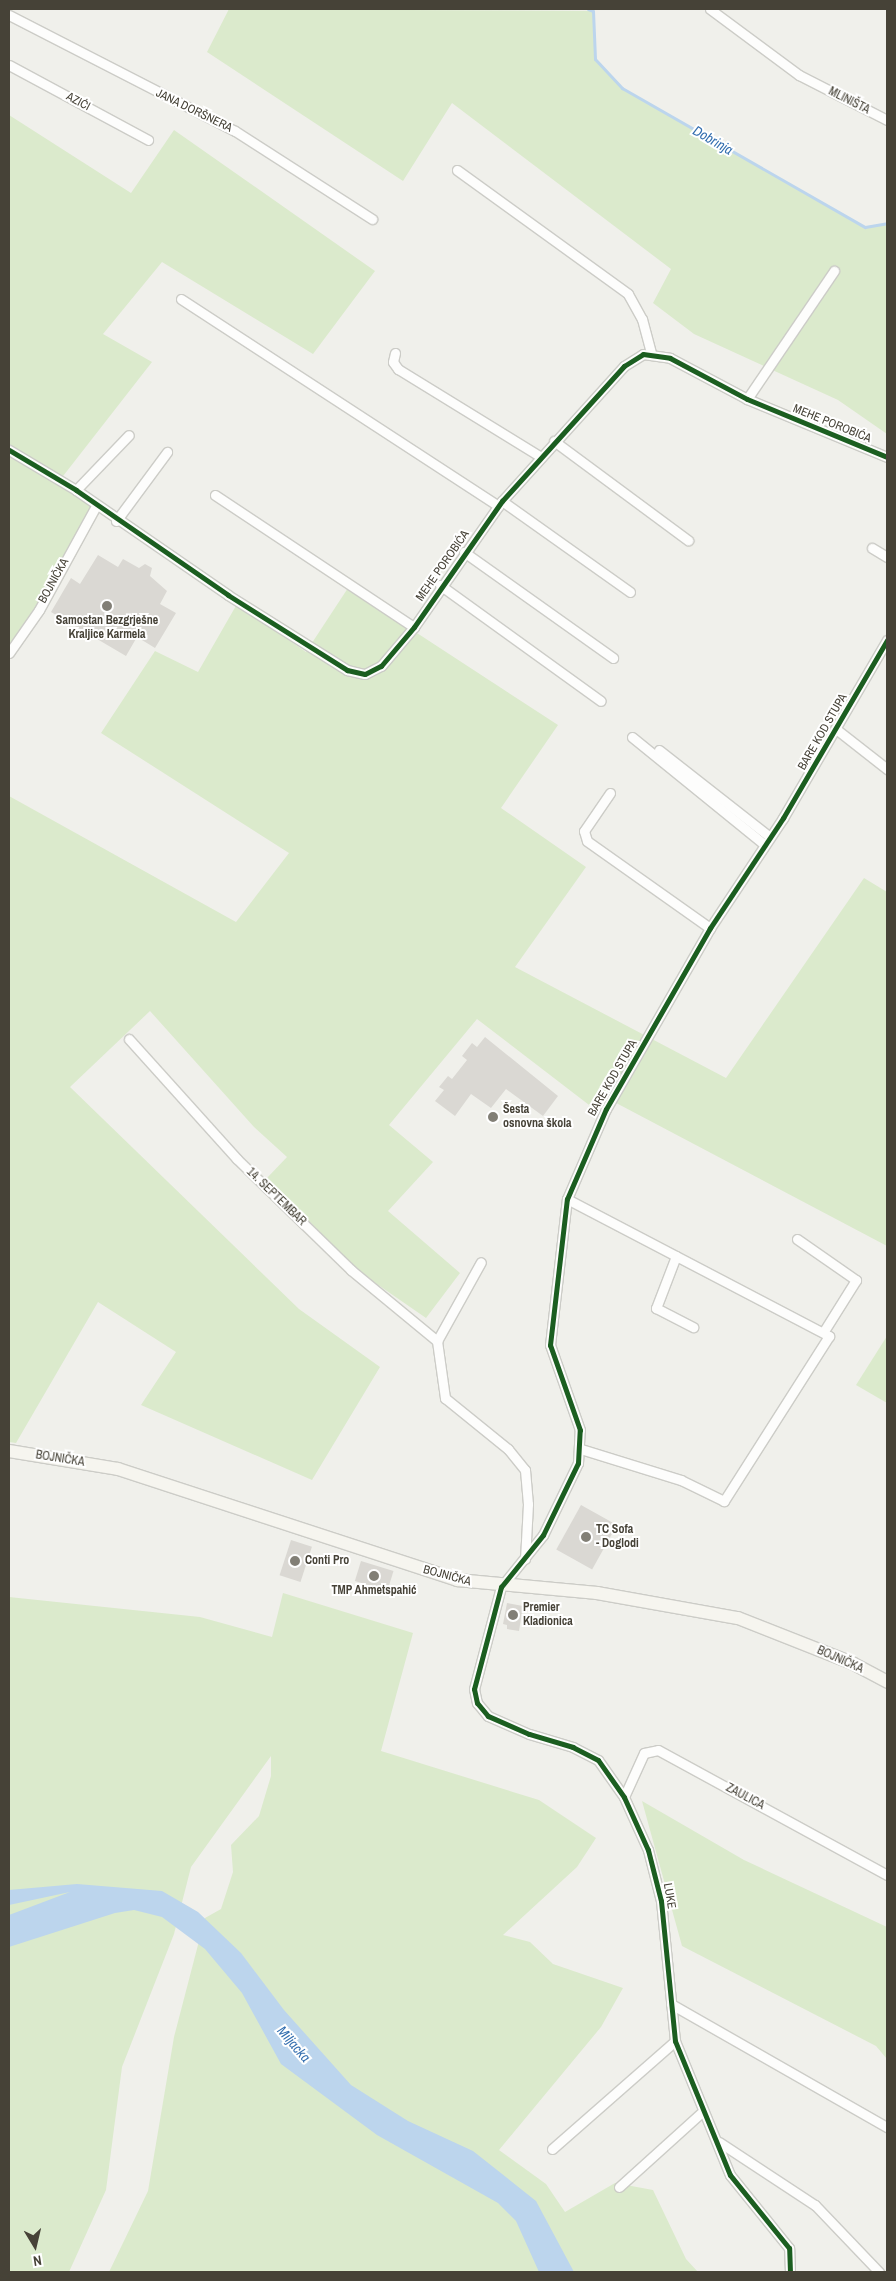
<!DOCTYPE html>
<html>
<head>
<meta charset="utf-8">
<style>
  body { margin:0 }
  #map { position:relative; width:896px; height:2281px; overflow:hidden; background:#f0f0eb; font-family:"Archivo Narrow",sans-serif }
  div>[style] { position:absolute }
  .green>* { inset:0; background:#dbeacc }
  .water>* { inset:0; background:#bcd5ed }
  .stream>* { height:3px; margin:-1.5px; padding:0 1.5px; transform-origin:1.5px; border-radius:1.5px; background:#bcd5ed }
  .building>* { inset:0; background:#dad8d3; transform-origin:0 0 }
  .roads { filter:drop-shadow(1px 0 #ccccc7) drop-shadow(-1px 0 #ccccc7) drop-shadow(0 1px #ccccc7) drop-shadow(0 -1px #ccccc7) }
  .street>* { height:9px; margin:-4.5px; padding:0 4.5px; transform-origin:4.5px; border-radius:4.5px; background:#fdfdfc }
  .secondary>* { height:12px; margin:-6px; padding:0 6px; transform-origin:6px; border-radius:6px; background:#f6f5ef }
  .cycleway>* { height:5px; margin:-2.5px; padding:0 2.5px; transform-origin:2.5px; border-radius:2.5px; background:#1b5e20 }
  .dots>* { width:14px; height:14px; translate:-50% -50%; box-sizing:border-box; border:2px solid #fff; border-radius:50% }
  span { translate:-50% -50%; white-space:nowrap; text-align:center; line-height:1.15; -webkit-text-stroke:4px #fff; paint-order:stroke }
  .street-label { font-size:12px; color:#464237 }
  .poi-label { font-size:12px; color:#464237; font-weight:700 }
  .left { translate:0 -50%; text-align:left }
  .water-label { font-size:14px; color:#336eaf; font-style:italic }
  .frame { position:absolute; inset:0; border:10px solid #464237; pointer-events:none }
  .north { position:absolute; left:10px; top:2221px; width:50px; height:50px; -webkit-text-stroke:4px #fff; paint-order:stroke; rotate:171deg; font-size:14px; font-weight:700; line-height:20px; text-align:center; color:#464237 }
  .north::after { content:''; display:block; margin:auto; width:18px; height:22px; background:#464237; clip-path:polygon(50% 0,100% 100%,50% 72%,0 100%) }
</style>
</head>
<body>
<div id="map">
  <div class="green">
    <i style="clip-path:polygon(229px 9px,593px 11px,595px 59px,622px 88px,865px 227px,887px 223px,887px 434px,838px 400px,694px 334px,653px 303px,671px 269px,452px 103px,403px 181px,207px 52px)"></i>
    <i style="clip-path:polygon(9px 115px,131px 193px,174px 130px,375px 271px,313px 354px,162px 262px,103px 334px,152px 362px,60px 480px,99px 508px,9px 657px)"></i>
    <i style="clip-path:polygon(348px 588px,558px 725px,501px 808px,586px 867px,515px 967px,726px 1078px,864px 878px,887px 892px,887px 1246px,601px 1095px,593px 1108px,477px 1019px,389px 1125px,433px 1162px,388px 1211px,460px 1273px,426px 1318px,358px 1271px,267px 1178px,287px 1157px,254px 1127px,150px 1011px,70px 1087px,299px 1309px,380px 1367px,312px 1480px,141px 1405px,176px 1352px,98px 1302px,16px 1443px,9px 1442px,9px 796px,236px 922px,289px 853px,101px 733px,155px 651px,198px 672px,237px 604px,306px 652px)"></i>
    <i style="clip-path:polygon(887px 1336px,887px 1403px,856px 1385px)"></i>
    <i style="clip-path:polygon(283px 1593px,413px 1633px,381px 1751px,539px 1800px,596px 1838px,577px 1867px,503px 1935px,530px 1942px,553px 1964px,623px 1988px,601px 2027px,499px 2150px,546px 2184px,565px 2212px,615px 2183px,653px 2190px,686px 2259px,698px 2272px,109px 2272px,148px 2191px,174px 2037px,205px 1918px,221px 1909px,233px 1872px,231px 1845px,259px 1816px,271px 1776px,271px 1756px,191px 1867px,174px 1934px,122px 2067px,106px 2190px,69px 2272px,9px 2272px,9px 1597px,200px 1617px,272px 1637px)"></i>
    <i style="clip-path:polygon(642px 1801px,744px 1860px,887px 1927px,887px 2059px,876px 2046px,682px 1946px)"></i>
  </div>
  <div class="water">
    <i style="clip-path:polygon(77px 1884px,162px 1891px,198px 1912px,241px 1953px,284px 2010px,351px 2085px,408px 2121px,473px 2151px,536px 2201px,574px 2272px,539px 2272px,516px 2221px,498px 2203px,377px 2135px,281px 2064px,242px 1993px,205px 1949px,162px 1917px,134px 1910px,115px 1913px,9px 1947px,9px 1915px,70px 1892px,9px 1905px,9px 1890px)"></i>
  </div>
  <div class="stream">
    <i style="left:588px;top:9px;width:5px;rotate:22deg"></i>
    <i style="left:593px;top:11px;width:48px;rotate:87.6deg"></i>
    <i style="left:595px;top:59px;width:40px;rotate:47deg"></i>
    <i style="left:622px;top:88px;width:280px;rotate:29.8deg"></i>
    <i style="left:865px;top:227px;width:22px;rotate:-10deg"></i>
  </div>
  <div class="building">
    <i style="clip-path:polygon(98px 555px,118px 567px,123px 559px,139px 568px,145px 564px,152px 568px,150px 576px,167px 591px,160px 604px,176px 613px,155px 648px,137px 637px,126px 656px,51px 612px,71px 578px,80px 584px)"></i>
    <i style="clip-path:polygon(485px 1037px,558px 1096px,543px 1116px,506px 1089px,491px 1108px,471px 1094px,455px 1116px,435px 1101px,444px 1090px,439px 1087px,448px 1076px,452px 1079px,467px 1060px,462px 1056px,472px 1043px,477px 1047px)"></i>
    <i style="left:581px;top:1505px;width:41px;height:51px;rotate:29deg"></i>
    <i style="left:291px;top:1540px;width:22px;height:37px;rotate:18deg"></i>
    <i style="left:361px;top:1561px;width:34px;height:21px;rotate:17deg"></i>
    <i style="clip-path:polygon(507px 1603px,523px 1606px,519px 1631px,507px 1629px,507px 1625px,503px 1624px)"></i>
  </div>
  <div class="roads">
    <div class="street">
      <i style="left:710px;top:9px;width:111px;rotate:36.6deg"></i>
      <i style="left:799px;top:75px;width:99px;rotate:27.1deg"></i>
      <i style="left:9px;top:15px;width:254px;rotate:27.2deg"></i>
      <i style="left:235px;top:131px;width:163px;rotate:32.7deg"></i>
      <i style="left:9px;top:65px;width:158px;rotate:28.3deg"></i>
      <i style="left:457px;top:170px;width:211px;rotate:35.9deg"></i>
      <i style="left:628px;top:294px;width:29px;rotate:61deg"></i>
      <i style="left:642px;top:319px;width:35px;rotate:75deg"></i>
      <i style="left:181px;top:299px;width:379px;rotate:33.1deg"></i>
      <i style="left:395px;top:353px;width:9px;rotate:103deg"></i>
      <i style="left:393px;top:362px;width:9px;rotate:54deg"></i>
      <i style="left:398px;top:369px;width:168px;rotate:31.6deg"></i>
      <i style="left:747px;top:399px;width:155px;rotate:-55.8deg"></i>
      <i style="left:554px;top:441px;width:167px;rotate:36.5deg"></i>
      <i style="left:9px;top:450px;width:78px;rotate:30.8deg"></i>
      <i style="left:76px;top:490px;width:185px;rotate:34.6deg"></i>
      <i style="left:228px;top:595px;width:141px;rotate:32.2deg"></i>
      <i style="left:347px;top:670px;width:18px;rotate:13deg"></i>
      <i style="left:365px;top:674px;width:18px;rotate:-27deg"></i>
      <i style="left:381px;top:666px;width:51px;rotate:-49.8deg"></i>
      <i style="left:414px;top:627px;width:154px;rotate:-55.1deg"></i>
      <i style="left:502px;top:501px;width:182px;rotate:-47.9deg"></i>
      <i style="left:624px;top:366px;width:22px;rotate:-32deg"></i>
      <i style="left:643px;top:354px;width:27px;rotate:8deg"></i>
      <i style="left:670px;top:358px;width:87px;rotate:28deg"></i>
      <i style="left:747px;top:399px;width:152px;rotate:22.5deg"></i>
      <i style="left:76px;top:490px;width:76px;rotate:-46.1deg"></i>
      <i style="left:215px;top:495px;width:239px;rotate:33.6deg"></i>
      <i style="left:502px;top:501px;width:157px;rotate:35.4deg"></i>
      <i style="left:116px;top:521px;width:86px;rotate:-53.5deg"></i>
      <i style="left:872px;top:548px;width:17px;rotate:31deg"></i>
      <i style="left:464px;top:552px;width:183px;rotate:35.4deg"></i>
      <i style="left:440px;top:585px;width:198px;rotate:35.8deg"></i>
      <i style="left:9px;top:653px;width:52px;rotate:-55.1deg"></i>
      <i style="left:39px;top:610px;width:119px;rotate:-61.3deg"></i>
      <i style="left:836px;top:729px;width:65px;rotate:38.1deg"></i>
      <i style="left:632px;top:737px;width:171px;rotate:39.1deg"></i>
      <i style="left:659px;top:750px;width:141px;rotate:38.1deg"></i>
      <i style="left:610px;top:793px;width:46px;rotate:124.4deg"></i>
      <i style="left:584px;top:831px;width:10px;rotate:73deg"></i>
      <i style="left:587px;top:841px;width:151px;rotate:35.3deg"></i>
      <i style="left:129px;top:1039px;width:161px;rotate:48deg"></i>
      <i style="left:237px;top:1159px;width:159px;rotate:44.2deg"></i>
      <i style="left:351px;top:1270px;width:112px;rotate:39.5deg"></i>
      <i style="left:437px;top:1341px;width:58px;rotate:82deg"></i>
      <i style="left:445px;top:1398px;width:81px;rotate:39deg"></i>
      <i style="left:508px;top:1449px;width:27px;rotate:51deg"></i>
      <i style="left:525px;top:1470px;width:34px;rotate:85deg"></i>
      <i style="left:528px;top:1504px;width:55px;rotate:93.1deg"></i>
      <i style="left:567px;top:1199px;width:296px;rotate:27.6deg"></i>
      <i style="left:829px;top:1336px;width:196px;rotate:122.5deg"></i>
      <i style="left:724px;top:1501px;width:48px;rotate:-154deg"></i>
      <i style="left:681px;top:1480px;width:105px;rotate:-162.8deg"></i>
      <i style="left:797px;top:1239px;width:72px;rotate:34.8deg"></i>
      <i style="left:856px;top:1280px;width:60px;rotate:122.1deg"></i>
      <i style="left:676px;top:1256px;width:56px;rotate:111deg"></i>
      <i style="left:656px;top:1308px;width:42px;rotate:27.2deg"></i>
      <i style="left:437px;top:1341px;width:90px;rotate:-60.9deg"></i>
      <i style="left:624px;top:1797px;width:48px;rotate:-65.6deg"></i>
      <i style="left:644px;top:1753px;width:14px;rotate:-12deg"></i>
      <i style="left:658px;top:1750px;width:261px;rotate:28.6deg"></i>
      <i style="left:671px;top:2004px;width:249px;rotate:29.7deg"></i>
      <i style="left:719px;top:2142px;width:115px;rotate:33.3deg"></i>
      <i style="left:815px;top:2205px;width:93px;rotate:46.3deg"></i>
      <i style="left:552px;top:2149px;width:164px;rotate:-41.3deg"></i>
      <i style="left:619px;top:2187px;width:113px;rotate:-42.1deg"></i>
      <i style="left:790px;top:2272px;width:24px;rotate:-92deg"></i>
      <i style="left:789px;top:2248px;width:94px;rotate:-128.9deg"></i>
      <i style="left:730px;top:2175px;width:145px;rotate:-112.3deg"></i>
      <i style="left:675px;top:2041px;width:141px;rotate:-95.7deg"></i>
      <i style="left:661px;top:1901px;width:53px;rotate:-104.3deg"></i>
      <i style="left:648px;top:1850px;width:58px;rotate:-114.4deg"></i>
      <i style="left:624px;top:1797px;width:45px;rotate:-125.1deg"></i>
      <i style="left:598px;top:1760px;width:28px;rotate:-153deg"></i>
      <i style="left:573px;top:1747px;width:46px;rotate:-163.5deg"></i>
      <i style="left:529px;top:1734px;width:45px;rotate:-156.3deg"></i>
      <i style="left:488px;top:1716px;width:17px;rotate:-130deg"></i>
      <i style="left:477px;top:1703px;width:14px;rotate:-102deg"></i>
      <i style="left:474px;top:1689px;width:106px;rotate:-75.2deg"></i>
      <i style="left:501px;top:1587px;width:67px;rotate:-51.1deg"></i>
      <i style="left:543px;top:1535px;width:80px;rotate:-64.1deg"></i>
      <i style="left:578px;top:1463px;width:33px;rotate:-87deg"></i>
      <i style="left:580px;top:1430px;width:90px;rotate:-109.4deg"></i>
      <i style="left:550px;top:1345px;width:147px;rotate:-83.4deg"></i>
      <i style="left:567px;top:1199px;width:98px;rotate:-66.6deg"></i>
      <i style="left:606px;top:1109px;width:209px;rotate:-60.1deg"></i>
      <i style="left:710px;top:928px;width:132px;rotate:-56.4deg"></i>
      <i style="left:783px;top:818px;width:206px;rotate:-59.7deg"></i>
    </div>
    <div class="secondary">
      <i style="left:9px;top:1451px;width:110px;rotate:9.4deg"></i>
      <i style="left:118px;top:1469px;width:357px;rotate:18.1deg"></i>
      <i style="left:457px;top:1580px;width:141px;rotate:5.3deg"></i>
      <i style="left:597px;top:1593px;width:143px;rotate:10.1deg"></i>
      <i style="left:738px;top:1618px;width:123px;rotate:21.5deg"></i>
      <i style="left:852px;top:1663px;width:40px;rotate:28deg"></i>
    </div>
  </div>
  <div class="cycleway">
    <i style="left:9px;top:450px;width:78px;rotate:30.8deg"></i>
    <i style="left:76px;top:490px;width:185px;rotate:34.6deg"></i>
    <i style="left:228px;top:595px;width:141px;rotate:32.2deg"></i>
    <i style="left:347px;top:670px;width:18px;rotate:13deg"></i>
    <i style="left:365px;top:674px;width:18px;rotate:-27deg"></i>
    <i style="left:381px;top:666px;width:51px;rotate:-49.8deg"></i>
    <i style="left:414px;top:627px;width:154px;rotate:-55.1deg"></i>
    <i style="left:502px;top:501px;width:182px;rotate:-47.9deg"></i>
    <i style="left:624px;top:366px;width:22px;rotate:-32deg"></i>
    <i style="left:643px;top:354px;width:27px;rotate:8deg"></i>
    <i style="left:670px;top:358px;width:87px;rotate:28deg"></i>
    <i style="left:747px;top:399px;width:152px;rotate:22.5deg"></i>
    <i style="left:790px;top:2272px;width:24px;rotate:-92deg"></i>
    <i style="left:789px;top:2248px;width:94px;rotate:-128.9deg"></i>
    <i style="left:730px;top:2175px;width:145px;rotate:-112.3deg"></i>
    <i style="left:675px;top:2041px;width:141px;rotate:-95.7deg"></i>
    <i style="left:661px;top:1901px;width:53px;rotate:-104.3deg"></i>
    <i style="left:648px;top:1850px;width:58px;rotate:-114.4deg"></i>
    <i style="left:624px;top:1797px;width:45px;rotate:-125.1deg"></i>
    <i style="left:598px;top:1760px;width:28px;rotate:-153deg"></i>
    <i style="left:573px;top:1747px;width:46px;rotate:-163.5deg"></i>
    <i style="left:529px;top:1734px;width:45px;rotate:-156.3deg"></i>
    <i style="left:488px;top:1716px;width:17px;rotate:-130deg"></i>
    <i style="left:477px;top:1703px;width:14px;rotate:-102deg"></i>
    <i style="left:474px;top:1689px;width:106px;rotate:-75.2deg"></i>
    <i style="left:501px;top:1587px;width:67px;rotate:-51.1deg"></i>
    <i style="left:543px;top:1535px;width:80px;rotate:-64.1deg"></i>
    <i style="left:578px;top:1463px;width:33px;rotate:-87deg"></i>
    <i style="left:580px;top:1430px;width:90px;rotate:-109.4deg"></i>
    <i style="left:550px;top:1345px;width:147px;rotate:-83.4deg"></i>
    <i style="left:567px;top:1199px;width:98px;rotate:-66.6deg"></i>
    <i style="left:606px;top:1109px;width:209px;rotate:-60.1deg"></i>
    <i style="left:710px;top:928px;width:132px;rotate:-56.4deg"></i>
    <i style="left:783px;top:818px;width:206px;rotate:-59.7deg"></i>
  </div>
  <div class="dots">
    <i style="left:107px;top:606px;background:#827f76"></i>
    <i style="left:493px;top:1117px;background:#827f76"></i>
    <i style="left:586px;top:1537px;background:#827f76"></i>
    <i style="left:295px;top:1561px;background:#827f76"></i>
    <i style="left:374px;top:1576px;background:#827f76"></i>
    <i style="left:513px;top:1615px;background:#827f76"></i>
  </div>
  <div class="street-label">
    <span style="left:849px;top:101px;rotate:27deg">MLINIŠTA</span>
    <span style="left:78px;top:102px;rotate:28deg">AZIĆI</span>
    <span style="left:194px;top:111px;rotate:26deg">JANA DORŠNERA</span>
    <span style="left:832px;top:424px;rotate:22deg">MEHE POROBIĆA</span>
    <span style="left:443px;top:566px;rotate:-55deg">MEHE POROBIĆA</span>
    <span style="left:54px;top:581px;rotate:-61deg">BOJNIČKA</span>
    <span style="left:823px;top:732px;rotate:-60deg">BARE KOD STUPA</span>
    <span style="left:613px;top:1078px;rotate:-60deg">BARE KOD STUPA</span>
    <span style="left:276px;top:1197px;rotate:44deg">14. SEPTEMBAR</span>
    <span style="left:60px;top:1459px;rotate:9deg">BOJNIČKA</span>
    <span style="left:447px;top:1576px;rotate:15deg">BOJNIČKA</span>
    <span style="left:840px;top:1660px;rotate:24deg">BOJNIČKA</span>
    <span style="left:745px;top:1797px;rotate:28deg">ZAULICA</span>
    <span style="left:669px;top:1896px;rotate:80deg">LUKE</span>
  </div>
  <div class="poi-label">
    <span style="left:107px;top:628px">Samostan Bezgrješne<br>Kraljice Karmela</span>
    <span class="left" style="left:503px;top:1117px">Šesta<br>osnovna škola</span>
    <span class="left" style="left:596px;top:1537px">TC Sofa<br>- Doglodi</span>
    <span class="left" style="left:305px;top:1561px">Conti Pro</span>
    <span style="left:374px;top:1591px">TMP Ahmetspahić</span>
    <span class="left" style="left:523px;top:1615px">Premier<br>Kladionica</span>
  </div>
  <div class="water-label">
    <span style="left:713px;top:140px;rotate:30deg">Dobrinja</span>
    <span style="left:294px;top:2044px;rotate:49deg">Miljacka</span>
  </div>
  <div class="frame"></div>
  <div class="north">N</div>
</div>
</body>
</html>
